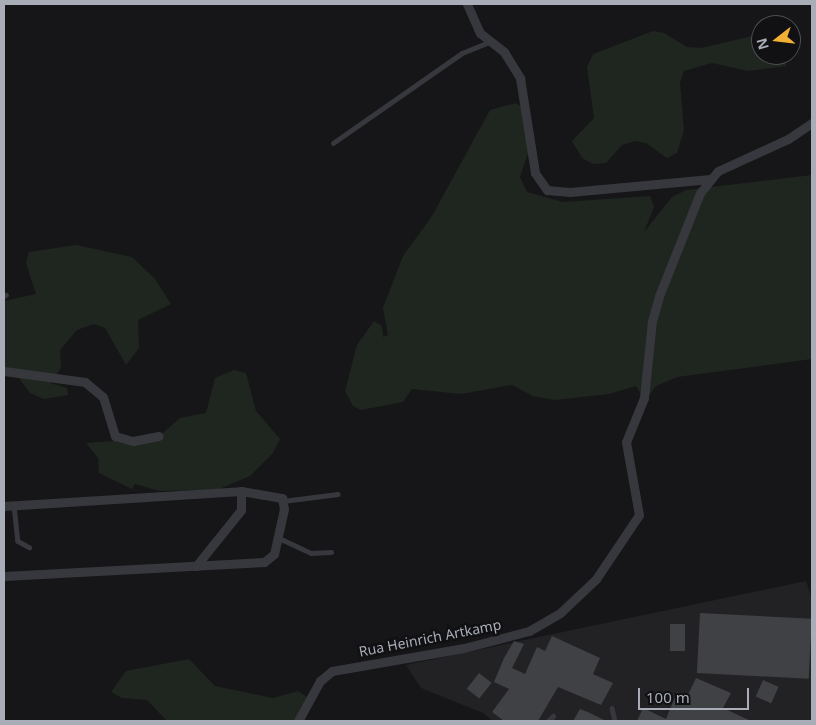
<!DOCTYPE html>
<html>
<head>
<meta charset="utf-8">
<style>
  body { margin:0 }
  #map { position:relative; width:816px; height:725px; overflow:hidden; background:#161618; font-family:"Noto Sans",sans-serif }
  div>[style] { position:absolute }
  .built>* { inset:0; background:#222225 }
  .green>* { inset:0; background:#1e261f }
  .building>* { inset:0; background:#404145; transform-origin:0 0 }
  .service>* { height:4.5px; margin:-2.25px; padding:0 2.25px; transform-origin:2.25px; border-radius:2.25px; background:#37383d }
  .minor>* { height:9px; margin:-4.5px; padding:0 4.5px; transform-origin:4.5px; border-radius:4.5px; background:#37383d }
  span { translate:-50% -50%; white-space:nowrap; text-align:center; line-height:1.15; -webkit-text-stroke:5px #111113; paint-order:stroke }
  .street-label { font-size:14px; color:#a8adb8 }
  .frame { position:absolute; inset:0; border:5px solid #a8adb8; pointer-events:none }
  .north { position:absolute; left:751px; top:15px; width:50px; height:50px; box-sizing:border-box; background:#111113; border:1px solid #4d4f55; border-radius:50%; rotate:254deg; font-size:14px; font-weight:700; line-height:20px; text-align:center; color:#a8adb8 }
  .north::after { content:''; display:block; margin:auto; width:18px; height:22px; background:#f2b134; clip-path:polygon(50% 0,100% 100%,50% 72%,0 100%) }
  .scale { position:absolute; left:638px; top:688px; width:111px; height:22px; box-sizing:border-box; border:2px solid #a8adb8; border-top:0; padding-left:6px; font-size:15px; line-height:18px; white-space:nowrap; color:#a8adb8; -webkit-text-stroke:4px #111113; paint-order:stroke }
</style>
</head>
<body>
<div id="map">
  <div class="built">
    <i style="clip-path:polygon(806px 581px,812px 599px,812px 721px,493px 721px,483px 713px,421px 688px,406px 665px)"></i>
  </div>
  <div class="green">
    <i style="clip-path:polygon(653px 31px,664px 33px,687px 47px,701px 48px,761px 34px,761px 55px,786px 55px,786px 66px,748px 71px,712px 63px,684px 71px,680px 83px,684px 130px,677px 153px,667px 158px,646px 143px,635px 141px,622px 145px,606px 163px,593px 164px,582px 158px,572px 141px,594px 118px,587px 67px,593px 54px)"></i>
    <i style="clip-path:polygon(516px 103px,523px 108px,531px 144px,520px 177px,527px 192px,563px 202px,650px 196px,654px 207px,644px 232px,672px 197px,686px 190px,812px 175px,812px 359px,677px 377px,656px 386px,645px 401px,636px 386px,609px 394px,555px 400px,533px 396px,512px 385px,461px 394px,412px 389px,403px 402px,361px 410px,353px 406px,345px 391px,357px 345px,374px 321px,382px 326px,383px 337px,388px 335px,383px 308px,403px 256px,432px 216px,490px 110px)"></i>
    <i style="clip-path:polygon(76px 245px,132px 257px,155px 279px,171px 304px,138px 320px,139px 348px,126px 365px,105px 328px,94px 324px,77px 330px,60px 350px,61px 368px,50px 383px,67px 388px,68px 395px,44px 399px,30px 393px,19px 378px,4px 373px,4px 301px,36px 294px,26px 263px,29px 252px)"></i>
    <i style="clip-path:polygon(234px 370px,246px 373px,256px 411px,280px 439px,273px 453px,250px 476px,217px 490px,159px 491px,135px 484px,132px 489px,99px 473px,98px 458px,86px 443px,157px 438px,180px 418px,206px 413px,215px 378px)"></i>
    <i style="clip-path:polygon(189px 659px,215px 686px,273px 698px,298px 691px,308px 698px,296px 721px,167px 721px,147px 700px,122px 698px,111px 692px,126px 671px)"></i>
  </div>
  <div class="building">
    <i style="left:700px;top:613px;width:112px;height:60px;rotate:3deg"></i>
    <i style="left:670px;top:624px;width:15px;height:27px"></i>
    <i style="clip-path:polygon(552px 636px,600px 658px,593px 674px,613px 683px,601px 705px,558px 687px,538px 721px,504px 721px,492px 712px,509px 689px,494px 682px,504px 658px,514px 641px,524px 644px,512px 668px,525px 674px,537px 647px,545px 651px)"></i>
    <i style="left:479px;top:673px;width:16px;height:20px;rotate:38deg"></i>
    <i style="clip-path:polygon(696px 678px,731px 693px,723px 708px,751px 721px,637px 721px,643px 708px,666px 719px,677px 692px,687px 697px)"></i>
    <i style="left:763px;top:680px;width:17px;height:18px;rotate:24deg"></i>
    <i style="clip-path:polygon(580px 709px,590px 713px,606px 721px,573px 721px)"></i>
  </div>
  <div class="service">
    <i style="left:333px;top:143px;width:157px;rotate:-34.9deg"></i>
    <i style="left:462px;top:53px;width:29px;rotate:-22deg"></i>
    <i style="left:4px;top:296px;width:2px;rotate:-27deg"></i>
    <i style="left:283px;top:501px;width:55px;rotate:-7.3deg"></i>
    <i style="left:14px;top:505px;width:36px;rotate:84deg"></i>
    <i style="left:18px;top:541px;width:13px;rotate:29deg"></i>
    <i style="left:279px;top:538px;width:35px;rotate:25deg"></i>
    <i style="left:311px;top:553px;width:20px;rotate:-3deg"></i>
    <i style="left:612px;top:708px;width:13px;rotate:77deg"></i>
    <i style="left:548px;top:721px;width:7px;rotate:-45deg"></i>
  </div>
  <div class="minor">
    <i style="left:467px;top:4px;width:32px;rotate:66deg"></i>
    <i style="left:480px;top:33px;width:31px;rotate:38deg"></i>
    <i style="left:504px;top:52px;width:31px;rotate:58deg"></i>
    <i style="left:520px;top:78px;width:96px;rotate:81deg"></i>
    <i style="left:535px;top:173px;width:21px;rotate:55deg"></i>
    <i style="left:547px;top:190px;width:23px;rotate:5deg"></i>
    <i style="left:570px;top:192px;width:141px;rotate:-5.3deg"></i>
    <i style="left:4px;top:371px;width:82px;rotate:7.7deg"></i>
    <i style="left:85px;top:382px;width:23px;rotate:40deg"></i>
    <i style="left:103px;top:397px;width:41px;rotate:72.9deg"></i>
    <i style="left:115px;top:436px;width:19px;rotate:16deg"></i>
    <i style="left:133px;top:441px;width:26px;rotate:-11deg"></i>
    <i style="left:4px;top:506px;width:237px;rotate:-3.6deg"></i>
    <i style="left:241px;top:491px;width:42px;rotate:9.7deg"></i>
    <i style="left:282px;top:498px;width:11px;rotate:80deg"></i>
    <i style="left:284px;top:509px;width:46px;rotate:102.5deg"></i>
    <i style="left:274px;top:554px;width:13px;rotate:141deg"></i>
    <i style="left:264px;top:562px;width:260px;rotate:176.9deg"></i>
    <i style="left:196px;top:566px;width:72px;rotate:-51.2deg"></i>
    <i style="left:241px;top:510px;width:19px;rotate:-90deg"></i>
    <i style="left:298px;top:721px;width:46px;rotate:-61.2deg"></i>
    <i style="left:320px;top:681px;width:16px;rotate:-40deg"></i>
    <i style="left:332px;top:671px;width:134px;rotate:-9.9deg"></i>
    <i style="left:464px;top:648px;width:67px;rotate:-14.7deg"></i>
    <i style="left:529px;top:631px;width:36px;rotate:-30deg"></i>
    <i style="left:560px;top:613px;width:50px;rotate:-43.4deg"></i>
    <i style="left:596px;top:579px;width:77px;rotate:-56.1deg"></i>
    <i style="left:639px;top:515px;width:74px;rotate:-100.1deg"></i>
    <i style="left:626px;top:442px;width:48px;rotate:-67.8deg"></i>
    <i style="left:644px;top:398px;width:77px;rotate:-84.1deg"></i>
    <i style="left:652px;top:321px;width:26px;rotate:-74deg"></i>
    <i style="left:659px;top:296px;width:111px;rotate:-68.3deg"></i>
    <i style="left:700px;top:193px;width:28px;rotate:-51deg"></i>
    <i style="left:718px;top:171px;width:77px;rotate:-24.6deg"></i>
    <i style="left:788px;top:139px;width:29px;rotate:-34deg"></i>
  </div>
  <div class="street-label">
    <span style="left:430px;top:638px;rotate:-11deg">Rua Heinrich Artkamp</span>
  </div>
  <div class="frame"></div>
  <div class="north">N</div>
  <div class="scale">100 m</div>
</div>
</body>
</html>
